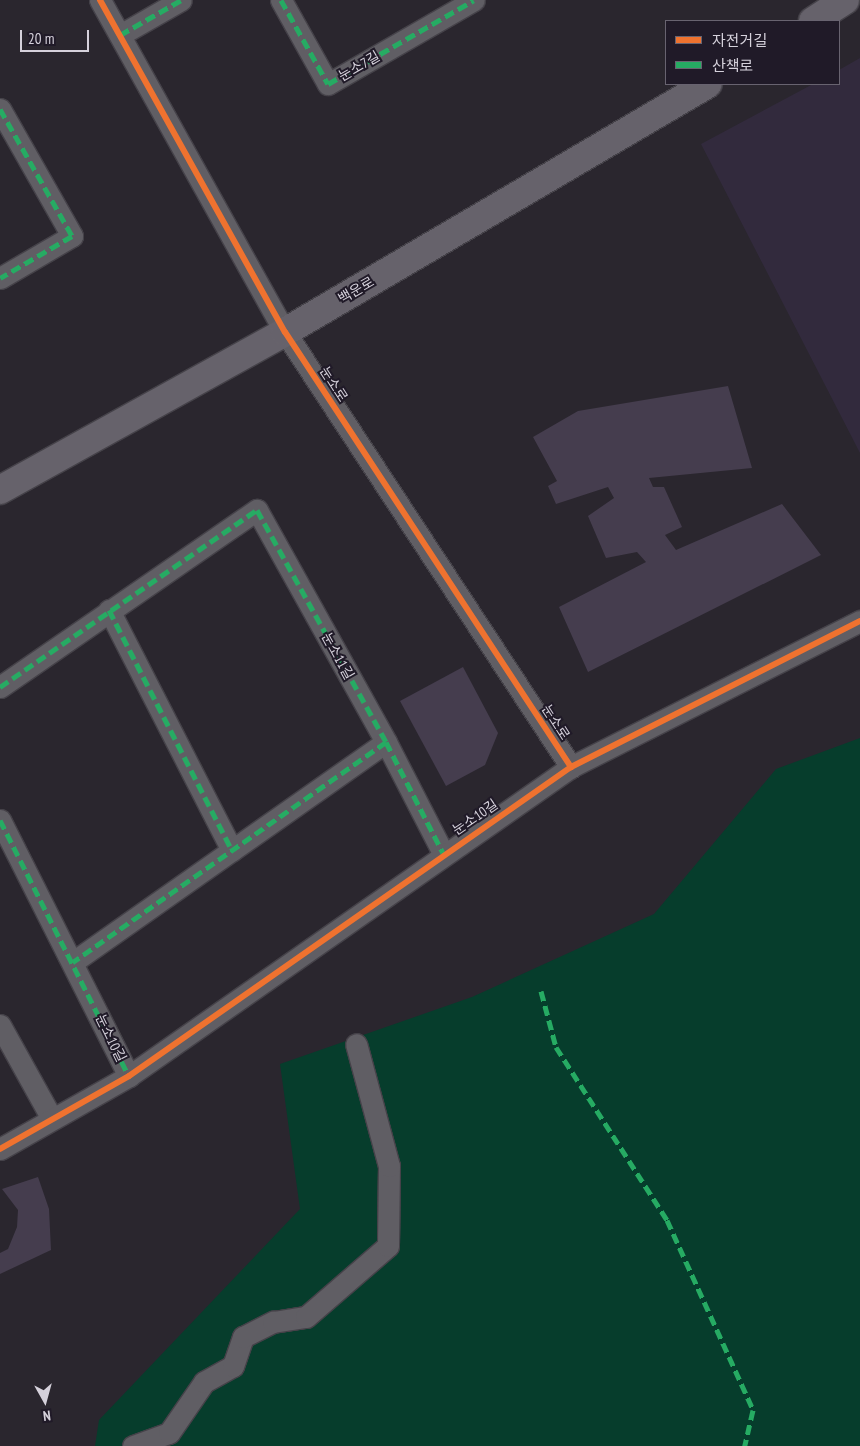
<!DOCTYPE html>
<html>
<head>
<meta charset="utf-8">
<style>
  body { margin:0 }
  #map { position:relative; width:860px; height:1446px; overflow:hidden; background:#2a262e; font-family:"PT Sans Narrow","Noto Sans KR",sans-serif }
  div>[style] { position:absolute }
  .built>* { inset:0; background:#322a3d }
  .green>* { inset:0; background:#063d2c }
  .building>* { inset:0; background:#453d4e }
  .roads { filter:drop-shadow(1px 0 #454249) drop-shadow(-1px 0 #454249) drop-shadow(0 1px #454249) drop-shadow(0 -1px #454249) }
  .minor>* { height:21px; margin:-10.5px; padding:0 10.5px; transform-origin:10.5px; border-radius:10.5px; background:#605e64 }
  .secondary>* { height:28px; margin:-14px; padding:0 14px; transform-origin:14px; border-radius:14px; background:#66626b }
  .quiet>* { height:5px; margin-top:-2.5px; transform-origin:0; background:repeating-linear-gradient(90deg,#26ab63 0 10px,transparent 0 15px) }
  .cycleway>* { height:6px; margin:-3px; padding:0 3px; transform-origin:3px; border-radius:3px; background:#ef722f }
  span { translate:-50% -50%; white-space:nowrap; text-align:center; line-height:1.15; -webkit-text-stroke:4px #201a28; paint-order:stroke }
  .street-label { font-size:14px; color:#d5d1db }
  .legend { position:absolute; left:665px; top:20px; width:175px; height:65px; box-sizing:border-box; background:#201a28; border:1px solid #686370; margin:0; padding:6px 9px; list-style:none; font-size:15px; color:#d5d1db }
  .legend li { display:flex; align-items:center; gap:10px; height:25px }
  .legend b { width:25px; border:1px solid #686370 }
  .north { position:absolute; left:20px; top:1376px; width:50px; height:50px; -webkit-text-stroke:4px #201a28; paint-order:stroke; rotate:173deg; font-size:14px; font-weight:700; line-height:20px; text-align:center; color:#d5d1db }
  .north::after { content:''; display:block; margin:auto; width:18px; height:22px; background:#d5d1db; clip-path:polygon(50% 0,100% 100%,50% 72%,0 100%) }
  .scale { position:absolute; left:20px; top:30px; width:69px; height:22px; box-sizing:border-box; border:2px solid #d5d1db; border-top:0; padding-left:6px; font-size:15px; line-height:18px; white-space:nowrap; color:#d5d1db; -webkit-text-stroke:4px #201a28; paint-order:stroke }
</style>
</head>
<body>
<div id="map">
  <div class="built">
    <i style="clip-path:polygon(860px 58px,860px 453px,701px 144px,813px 84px,839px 84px,839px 70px)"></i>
  </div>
  <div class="green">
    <i style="clip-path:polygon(860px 738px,860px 1446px,95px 1446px,99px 1420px,300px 1209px,280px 1064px,472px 997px,654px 914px,776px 769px)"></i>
  </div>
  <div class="building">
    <i style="clip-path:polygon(728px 386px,752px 468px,649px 478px,653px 487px,664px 487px,682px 527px,665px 535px,676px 550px,782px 504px,821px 555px,588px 672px,559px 607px,646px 562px,637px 552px,606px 558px,588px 516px,614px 498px,608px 487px,556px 504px,548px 486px,557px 481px,533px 437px,578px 411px)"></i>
    <i style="clip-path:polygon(463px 667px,498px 733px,485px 765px,446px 786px,400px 701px)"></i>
    <i style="clip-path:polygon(38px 1177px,49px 1209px,51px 1250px,0 1274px,0 1253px,8px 1249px,17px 1227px,18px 1210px,2px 1189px)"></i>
  </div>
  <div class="roads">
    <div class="minor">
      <i style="left:100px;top:0;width:380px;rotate:60.9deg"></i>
      <i style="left:285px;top:332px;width:521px;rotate:56.68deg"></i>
      <i style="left:281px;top:0;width:96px;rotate:60.8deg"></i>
      <i style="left:328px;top:84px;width:168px;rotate:-29.9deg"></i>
      <i style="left:120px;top:35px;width:70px;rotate:-29.8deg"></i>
      <i style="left:0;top:109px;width:146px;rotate:60.4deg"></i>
      <i style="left:72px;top:236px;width:83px;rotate:149.7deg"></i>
      <i style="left:109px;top:610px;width:270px;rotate:62.9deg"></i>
      <i style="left:0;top:687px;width:312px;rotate:-34.6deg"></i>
      <i style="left:257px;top:510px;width:265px;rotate:60.9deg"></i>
      <i style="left:386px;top:742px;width:383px;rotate:144.9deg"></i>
      <i style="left:386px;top:742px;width:125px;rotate:62.8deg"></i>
      <i style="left:0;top:820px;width:287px;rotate:63.3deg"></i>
      <i style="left:0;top:1025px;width:105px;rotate:61deg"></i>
      <i style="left:0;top:1149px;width:148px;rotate:-29.5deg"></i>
      <i style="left:129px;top:1076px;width:539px;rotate:-34.96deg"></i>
      <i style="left:571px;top:767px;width:324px;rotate:-26.8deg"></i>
      <i style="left:133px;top:1446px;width:38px;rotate:-20deg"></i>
      <i style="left:169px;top:1433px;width:62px;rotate:-55.5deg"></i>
      <i style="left:204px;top:1382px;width:33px;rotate:-29deg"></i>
      <i style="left:233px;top:1366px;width:31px;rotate:-71deg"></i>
      <i style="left:243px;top:1337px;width:34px;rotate:-27deg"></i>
      <i style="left:273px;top:1322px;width:33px;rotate:-9deg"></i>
      <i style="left:306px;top:1317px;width:108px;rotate:-40.9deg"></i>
      <i style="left:388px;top:1246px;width:80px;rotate:-89.3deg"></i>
      <i style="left:389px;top:1166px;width:126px;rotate:-105.1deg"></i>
    </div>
    <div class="secondary">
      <i style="left:813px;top:21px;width:38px;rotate:-33deg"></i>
      <i style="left:0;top:490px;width:326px;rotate:-29deg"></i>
      <i style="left:285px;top:332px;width:490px;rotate:-30.4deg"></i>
    </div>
  </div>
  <div class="quiet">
    <i style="left:281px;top:0;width:96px;rotate:60.8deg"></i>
    <i style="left:328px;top:84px;width:168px;rotate:-29.9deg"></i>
    <i style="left:120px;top:35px;width:70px;rotate:-29.8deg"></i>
    <i style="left:0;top:109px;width:146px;rotate:60.4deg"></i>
    <i style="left:72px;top:236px;width:83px;rotate:149.7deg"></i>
    <i style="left:109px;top:610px;width:270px;rotate:62.9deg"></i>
    <i style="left:0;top:687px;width:312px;rotate:-34.6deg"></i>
    <i style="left:257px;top:510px;width:265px;rotate:60.9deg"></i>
    <i style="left:386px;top:742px;width:383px;rotate:144.9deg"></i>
    <i style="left:386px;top:742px;width:125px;rotate:62.8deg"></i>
    <i style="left:0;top:820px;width:287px;rotate:63.3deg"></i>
    <i style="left:541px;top:991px;width:58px;rotate:75deg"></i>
    <i style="left:556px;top:1047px;width:206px;rotate:57.3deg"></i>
    <i style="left:667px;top:1220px;width:209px;rotate:65.6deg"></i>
    <i style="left:753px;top:1410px;width:37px;rotate:103deg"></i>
  </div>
  <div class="cycleway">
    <i style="left:100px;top:0;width:380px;rotate:60.9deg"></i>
    <i style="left:285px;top:332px;width:521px;rotate:56.68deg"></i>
    <i style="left:0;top:1149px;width:148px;rotate:-29.5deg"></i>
    <i style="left:129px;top:1076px;width:539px;rotate:-34.96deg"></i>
    <i style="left:571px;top:767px;width:324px;rotate:-26.8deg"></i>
  </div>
  <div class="street-label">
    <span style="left:359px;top:66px;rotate:-30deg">눈소7길</span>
    <span style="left:356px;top:290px;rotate:-30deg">백운로</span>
    <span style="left:334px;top:384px;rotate:57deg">눈소로</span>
    <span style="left:338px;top:656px;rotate:61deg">눈소11길</span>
    <span style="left:556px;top:722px;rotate:57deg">눈소로</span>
    <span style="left:475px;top:817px;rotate:-34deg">눈소10길</span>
    <span style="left:111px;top:1038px;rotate:64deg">눈소10길</span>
  </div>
  <ul class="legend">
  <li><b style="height:6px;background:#ef722f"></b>자전거길</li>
  <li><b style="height:6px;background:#26ab63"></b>산책로</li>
  </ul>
  <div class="north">N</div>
  <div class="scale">20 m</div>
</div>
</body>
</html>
